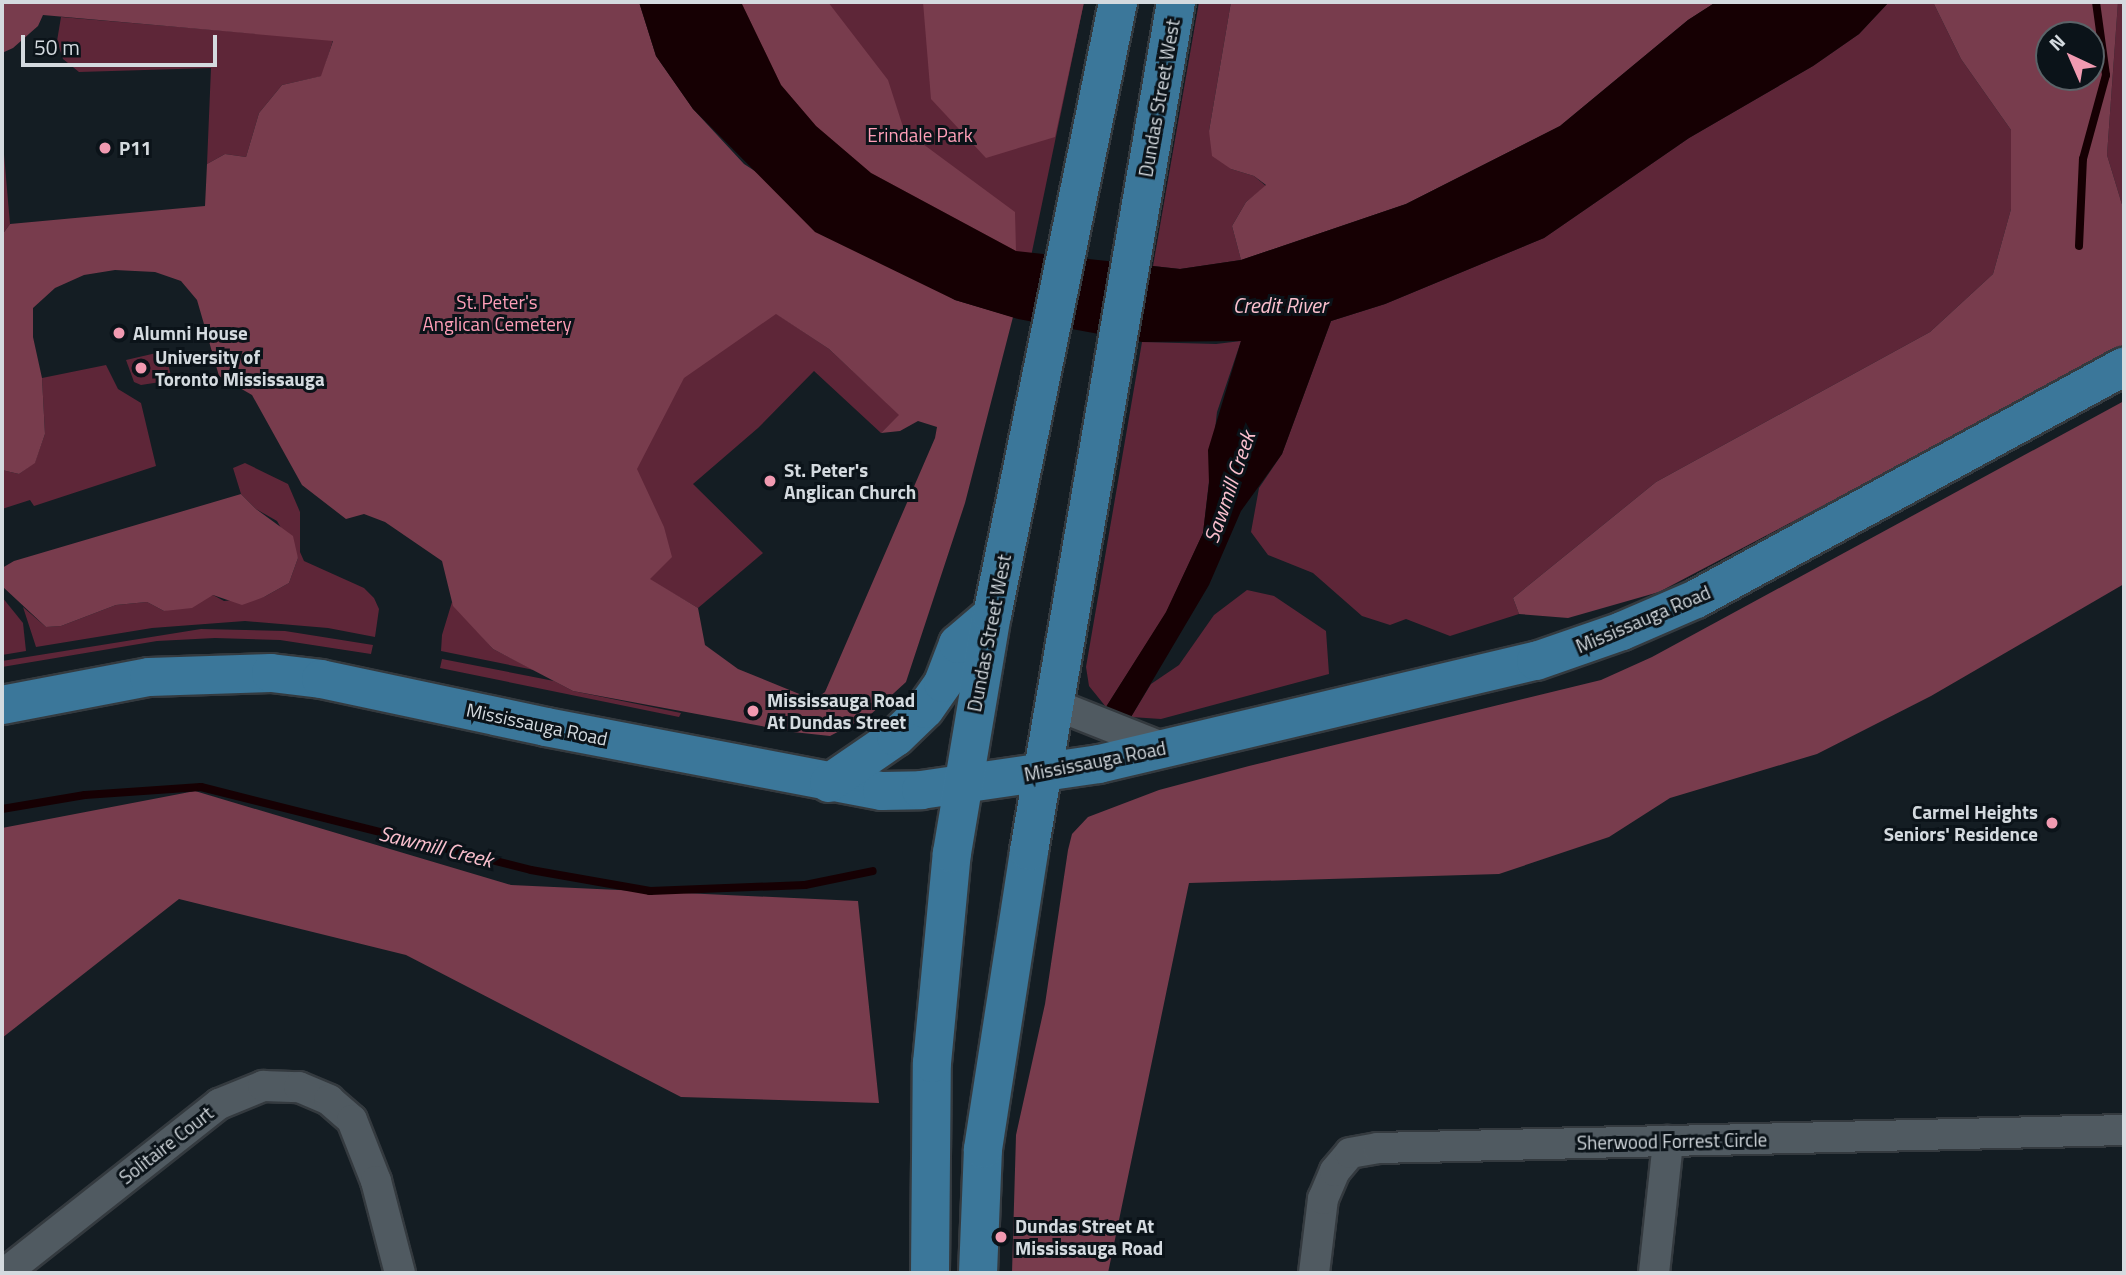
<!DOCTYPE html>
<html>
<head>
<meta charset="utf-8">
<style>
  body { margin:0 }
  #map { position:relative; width:2126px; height:1275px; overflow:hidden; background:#141d23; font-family:"Titillium Web",sans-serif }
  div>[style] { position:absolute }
  .green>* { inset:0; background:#5e2638 }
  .forest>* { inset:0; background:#783c4d }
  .water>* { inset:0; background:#160003 }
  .stream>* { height:8px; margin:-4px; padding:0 4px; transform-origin:4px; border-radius:4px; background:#160003 }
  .roads { filter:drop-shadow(2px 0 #343a3f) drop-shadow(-2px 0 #343a3f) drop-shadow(0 2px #343a3f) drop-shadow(0 -2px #343a3f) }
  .minor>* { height:30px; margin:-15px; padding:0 15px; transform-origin:15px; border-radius:15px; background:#505a61 }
  .major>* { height:38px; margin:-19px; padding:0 19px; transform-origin:19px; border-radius:19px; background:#3b779a }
  .dots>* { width:19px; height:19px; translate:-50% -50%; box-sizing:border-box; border:4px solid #0b1319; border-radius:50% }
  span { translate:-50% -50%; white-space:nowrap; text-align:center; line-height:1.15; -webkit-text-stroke:6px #0b1319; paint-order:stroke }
  .street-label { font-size:19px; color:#d4dadf }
  .park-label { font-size:19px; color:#fe9fb8 }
  .poi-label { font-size:19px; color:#d4dadf; font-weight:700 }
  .left { translate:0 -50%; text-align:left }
  .right { translate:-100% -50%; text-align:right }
  .water-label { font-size:21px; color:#fbc0ce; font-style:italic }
  .frame { position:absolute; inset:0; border:4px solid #d4dadf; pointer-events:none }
  .north { position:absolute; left:2035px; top:21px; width:70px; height:70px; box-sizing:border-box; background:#0b1319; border:2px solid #5b6368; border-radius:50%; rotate:316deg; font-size:19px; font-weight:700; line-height:28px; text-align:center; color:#d4dadf }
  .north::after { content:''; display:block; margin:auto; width:24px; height:32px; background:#f19ab1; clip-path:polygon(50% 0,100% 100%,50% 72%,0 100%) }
  .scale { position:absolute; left:21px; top:35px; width:196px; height:32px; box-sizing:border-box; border:4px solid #d4dadf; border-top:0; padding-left:9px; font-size:21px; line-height:24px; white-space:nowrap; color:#d4dadf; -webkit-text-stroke:5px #0b1319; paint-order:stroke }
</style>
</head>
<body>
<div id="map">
  <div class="green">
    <i style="clip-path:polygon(639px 2px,1084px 2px,1018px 319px)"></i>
    <i style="clip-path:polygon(1199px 2px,1231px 2px,1209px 131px,1231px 169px,1254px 176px,1266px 186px,1246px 202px,1232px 226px,1241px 260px,1180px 269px,1153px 266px)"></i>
    <i style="clip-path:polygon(1889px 2px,1933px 2px,1961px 59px,2011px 130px,2011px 209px,1993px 274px,1930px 332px,1656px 482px,1513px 598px,1519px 614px,1450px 636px,1406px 619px,1390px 625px,1362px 616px,1313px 573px,1268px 555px,1251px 532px,1259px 488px,1282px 454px,1331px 321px,1385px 304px,1544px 238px,1689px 138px,1813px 66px,1859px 34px)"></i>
    <i style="clip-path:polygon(2118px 2px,2124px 2px,2124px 211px,2107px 155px)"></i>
    <i style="clip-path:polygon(61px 17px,333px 40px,322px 76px,282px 85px,259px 113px,246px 157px,225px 154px,207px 164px,211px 68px,79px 72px,63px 59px,57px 41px)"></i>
    <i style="clip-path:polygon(389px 54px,829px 349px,900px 415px,881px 433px,814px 371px,758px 428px,693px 484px,763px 553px,698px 608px,386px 426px)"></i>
    <i style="clip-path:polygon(2px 131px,10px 224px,2px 235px)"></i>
    <i style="clip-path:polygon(1241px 341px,1217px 412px,1203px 533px,1166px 613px,1106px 707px,1089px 686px,1086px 667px,1142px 342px,1216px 344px)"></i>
    <i style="clip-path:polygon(165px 351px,171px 376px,167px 381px,141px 385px,134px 382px,126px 360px)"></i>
    <i style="clip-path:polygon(106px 365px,118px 389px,141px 403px,156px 466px,34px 506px,30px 500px,2px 509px,2px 470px,19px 474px,35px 462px,45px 434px,42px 378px)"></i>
    <i style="clip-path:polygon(245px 463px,288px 484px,300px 512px,300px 552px,304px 561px,364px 588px,374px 598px,379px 609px,375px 637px,328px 628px,245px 621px,152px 628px,36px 647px,23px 607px,46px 627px,61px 626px,116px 605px,147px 602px,164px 611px,213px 595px,224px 601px,264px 597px,289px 583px,298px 558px,277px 521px,256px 509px,241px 494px,233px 468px)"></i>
    <i style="clip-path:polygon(1247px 590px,1274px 596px,1326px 631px,1329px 674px,1161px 719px,1131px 717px,1151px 684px,1179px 665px,1214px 615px)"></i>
    <i style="clip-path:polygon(2px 597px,23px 623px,26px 651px,2px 655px)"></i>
    <i style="clip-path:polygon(452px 602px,493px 649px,534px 670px,441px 651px,442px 635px)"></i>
    <i style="clip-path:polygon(201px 629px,285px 631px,373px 645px,371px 654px,280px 640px,215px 638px,157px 641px,2px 667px,2px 661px)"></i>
    <i style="clip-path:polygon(442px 659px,554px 681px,573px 691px,681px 713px,679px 717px,440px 668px)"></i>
  </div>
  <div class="forest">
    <i style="clip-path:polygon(evenodd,2px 2px,639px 2px,656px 56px,693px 109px,744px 164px,955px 300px,1013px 317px,965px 503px,906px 682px,870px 715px,830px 736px,793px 732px,573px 691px,493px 649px,453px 606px,442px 561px,385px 522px,364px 514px,346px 519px,302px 485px,252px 395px,219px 376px,197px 300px,181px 281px,155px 272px,115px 270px,84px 275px,55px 288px,33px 308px,33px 337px,42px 378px,45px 434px,35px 463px,19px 474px,2px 470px,2px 235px,10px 224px,205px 206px,207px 164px,225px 154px,246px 157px,259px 113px,282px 85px,321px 76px,333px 41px,43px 15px,38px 26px,13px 48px,2px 53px,2px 2px,776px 314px,829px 349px,899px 415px,881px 433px,900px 431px,918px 421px,937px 427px,935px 438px,825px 692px,814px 700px,738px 669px,705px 645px,698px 608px,650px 579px,672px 557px,664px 527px,637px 469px,684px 378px,776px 314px)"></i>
    <i style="clip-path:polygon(741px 2px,828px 2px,888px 80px,904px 130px,1015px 212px,1016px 251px,871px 173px,816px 126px,781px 85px)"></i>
    <i style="clip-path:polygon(923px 2px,1084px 2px,1055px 137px,986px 158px,931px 99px)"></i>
    <i style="clip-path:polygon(1231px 2px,1716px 2px,1688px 20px,1560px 126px,1406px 204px,1241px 260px,1232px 226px,1246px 202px,1266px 185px,1254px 176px,1231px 169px,1212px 156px,1209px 131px)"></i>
    <i style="clip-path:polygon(evenodd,1933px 2px,2118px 2px,2107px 155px,2124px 211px,2124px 347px,1659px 592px,1568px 618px,1519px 614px,1513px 598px,1656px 482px,1930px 332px,1993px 274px,2011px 209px,2011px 130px,1961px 59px,1933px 2px,2049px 35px,2091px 35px,2091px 77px,2049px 77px,2049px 35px)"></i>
    <i style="clip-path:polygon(2124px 401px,2124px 584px,1931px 696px,1817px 754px,1670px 798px,1609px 837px,1499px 874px,1189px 883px,1108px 1273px,1012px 1273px,1016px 1135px,1045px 1004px,1068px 850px,1072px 834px,1088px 817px,1159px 790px,1249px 766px,1601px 680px,1652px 657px)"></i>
    <i style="clip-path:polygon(241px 494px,256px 509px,293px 536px,298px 558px,289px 583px,264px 597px,242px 605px,213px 595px,192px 608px,164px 611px,147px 602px,116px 605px,61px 626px,46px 627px,3px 587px,2px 568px,14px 561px)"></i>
    <i style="clip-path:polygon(195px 791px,511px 885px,858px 901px,879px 1103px,681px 1097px,406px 955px,179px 899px,2px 1038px,2px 828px)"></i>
  </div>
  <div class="water">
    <i style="clip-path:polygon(639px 2px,741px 2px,781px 85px,816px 126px,871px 173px,1016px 251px,1180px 269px,1241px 260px,1406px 204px,1560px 126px,1688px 20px,1716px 2px,1889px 2px,1859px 34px,1813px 66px,1689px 138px,1544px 238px,1385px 304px,1331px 321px,1282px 454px,1241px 511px,1209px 585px,1131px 717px,1106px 707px,1166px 612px,1203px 533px,1209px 483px,1208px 450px,1241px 341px,1142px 342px,1018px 319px,955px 300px,815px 232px,693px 109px,656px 56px)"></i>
  </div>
  <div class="stream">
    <i style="left:2079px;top:246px;width:87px;rotate:-87.4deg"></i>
    <i style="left:2083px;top:159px;width:87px;rotate:-74.7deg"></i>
    <i style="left:2106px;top:75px;width:74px;rotate:-97.8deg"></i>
    <i style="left:2px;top:809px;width:84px;rotate:-9.6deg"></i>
    <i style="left:85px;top:795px;width:116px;rotate:-3.9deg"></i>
    <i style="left:201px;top:787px;width:340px;rotate:14.1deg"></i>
    <i style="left:531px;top:870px;width:121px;rotate:10deg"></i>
    <i style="left:650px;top:891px;width:155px;rotate:-2.2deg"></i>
    <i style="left:805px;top:885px;width:69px;rotate:-11.6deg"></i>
  </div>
  <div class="roads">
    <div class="minor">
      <i style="left:1056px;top:705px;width:116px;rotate:21.7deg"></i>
      <i style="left:5px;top:1273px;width:273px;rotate:-38.3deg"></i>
      <i style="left:219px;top:1104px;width:48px;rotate:-22.2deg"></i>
      <i style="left:263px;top:1086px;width:36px;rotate:2deg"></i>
      <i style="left:299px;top:1087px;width:33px;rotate:23deg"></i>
      <i style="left:329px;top:1100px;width:30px;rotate:41deg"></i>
      <i style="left:352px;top:1120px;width:66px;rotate:68.5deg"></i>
      <i style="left:376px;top:1181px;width:95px;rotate:75.4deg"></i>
      <i style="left:1314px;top:1273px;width:75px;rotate:-83.1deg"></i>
      <i style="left:1323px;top:1199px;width:30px;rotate:-67deg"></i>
      <i style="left:1335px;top:1171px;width:23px;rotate:-50deg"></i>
      <i style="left:1350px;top:1153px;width:28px;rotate:-10deg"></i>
      <i style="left:1378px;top:1148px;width:746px;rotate:-1.38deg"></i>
      <i style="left:1654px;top:1273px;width:133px;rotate:-83.9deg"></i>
    </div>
    <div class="major">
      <i style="left:2px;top:705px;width:150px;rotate:-10.8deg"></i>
      <i style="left:149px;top:677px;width:122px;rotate:-1.9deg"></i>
      <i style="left:271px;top:673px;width:50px;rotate:6.8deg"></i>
      <i style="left:321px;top:679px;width:230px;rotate:12deg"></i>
      <i style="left:546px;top:727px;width:342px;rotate:10.8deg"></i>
      <i style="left:882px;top:791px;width:39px;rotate:-1deg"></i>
      <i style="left:921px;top:790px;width:180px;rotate:-8.3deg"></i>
      <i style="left:1099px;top:764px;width:449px;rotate:-13.3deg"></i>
      <i style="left:1536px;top:661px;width:91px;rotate:-19.2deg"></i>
      <i style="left:1622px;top:631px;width:81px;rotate:-23.4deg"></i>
      <i style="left:1696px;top:599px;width:487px;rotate:-28.5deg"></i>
      <i style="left:829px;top:783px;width:81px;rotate:-34.5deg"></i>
      <i style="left:896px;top:737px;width:40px;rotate:-44deg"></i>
      <i style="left:925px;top:709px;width:32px;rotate:-55deg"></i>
      <i style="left:943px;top:683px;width:42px;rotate:-69deg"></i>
      <i style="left:958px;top:644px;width:45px;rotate:-40.5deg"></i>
      <i style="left:930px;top:1273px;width:210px;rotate:-89.5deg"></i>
      <i style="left:932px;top:1063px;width:211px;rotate:-84.6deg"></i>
      <i style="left:952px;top:853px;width:241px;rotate:-80.5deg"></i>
      <i style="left:992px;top:615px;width:626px;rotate:-78.38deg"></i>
      <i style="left:978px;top:1273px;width:124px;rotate:-87.7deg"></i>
      <i style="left:983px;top:1149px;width:302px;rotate:-81.2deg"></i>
      <i style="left:1029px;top:851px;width:862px;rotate:-80.18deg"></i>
    </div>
  </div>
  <div class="dots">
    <i style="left:105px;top:148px;background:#f19ab1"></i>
    <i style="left:119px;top:333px;background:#f19ab1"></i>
    <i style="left:141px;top:368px;background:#f19ab1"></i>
    <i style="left:770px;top:481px;background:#f19ab1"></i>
    <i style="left:753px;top:711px;background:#f19ab1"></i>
    <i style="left:2052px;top:823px;background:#f19ab1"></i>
    <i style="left:1001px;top:1237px;background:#f19ab1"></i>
  </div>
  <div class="street-label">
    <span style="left:1159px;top:98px;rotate:-80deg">Dundas Street West</span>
    <span style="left:1643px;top:619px;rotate:-23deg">Mississauga Road</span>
    <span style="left:989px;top:633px;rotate:-79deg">Dundas Street West</span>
    <span style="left:537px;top:724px;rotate:12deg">Mississauga Road</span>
    <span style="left:1095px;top:761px;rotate:-11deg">Mississauga Road</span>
    <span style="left:1672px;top:1141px;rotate:-1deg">Sherwood Forrest Circle</span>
    <span style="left:166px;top:1145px;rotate:-38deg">Solitaire Court</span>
  </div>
  <div class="park-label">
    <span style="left:920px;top:135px">Erindale Park</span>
    <span style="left:497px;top:313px">St. Peter's<br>Anglican Cemetery</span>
  </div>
  <div class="poi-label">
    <span class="left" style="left:119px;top:148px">P11</span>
    <span class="left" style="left:133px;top:333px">Alumni House</span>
    <span class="left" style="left:155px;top:368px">University of<br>Toronto Mississauga</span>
    <span class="left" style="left:784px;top:481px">St. Peter's<br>Anglican Church</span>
    <span class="left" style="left:767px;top:711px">Mississauga Road<br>At Dundas Street</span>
    <span class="right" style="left:2038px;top:823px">Carmel Heights<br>Seniors' Residence</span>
    <span class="left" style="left:1015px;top:1237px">Dundas Street At<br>Mississauga Road</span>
  </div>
  <div class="water-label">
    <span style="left:1280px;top:305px">Credit River</span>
    <span style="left:1229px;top:487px;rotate:-71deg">Sawmill Creek</span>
    <span style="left:436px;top:846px;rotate:14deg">Sawmill Creek</span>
  </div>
  <div class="frame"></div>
  <div class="north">N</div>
  <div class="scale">50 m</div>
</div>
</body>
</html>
